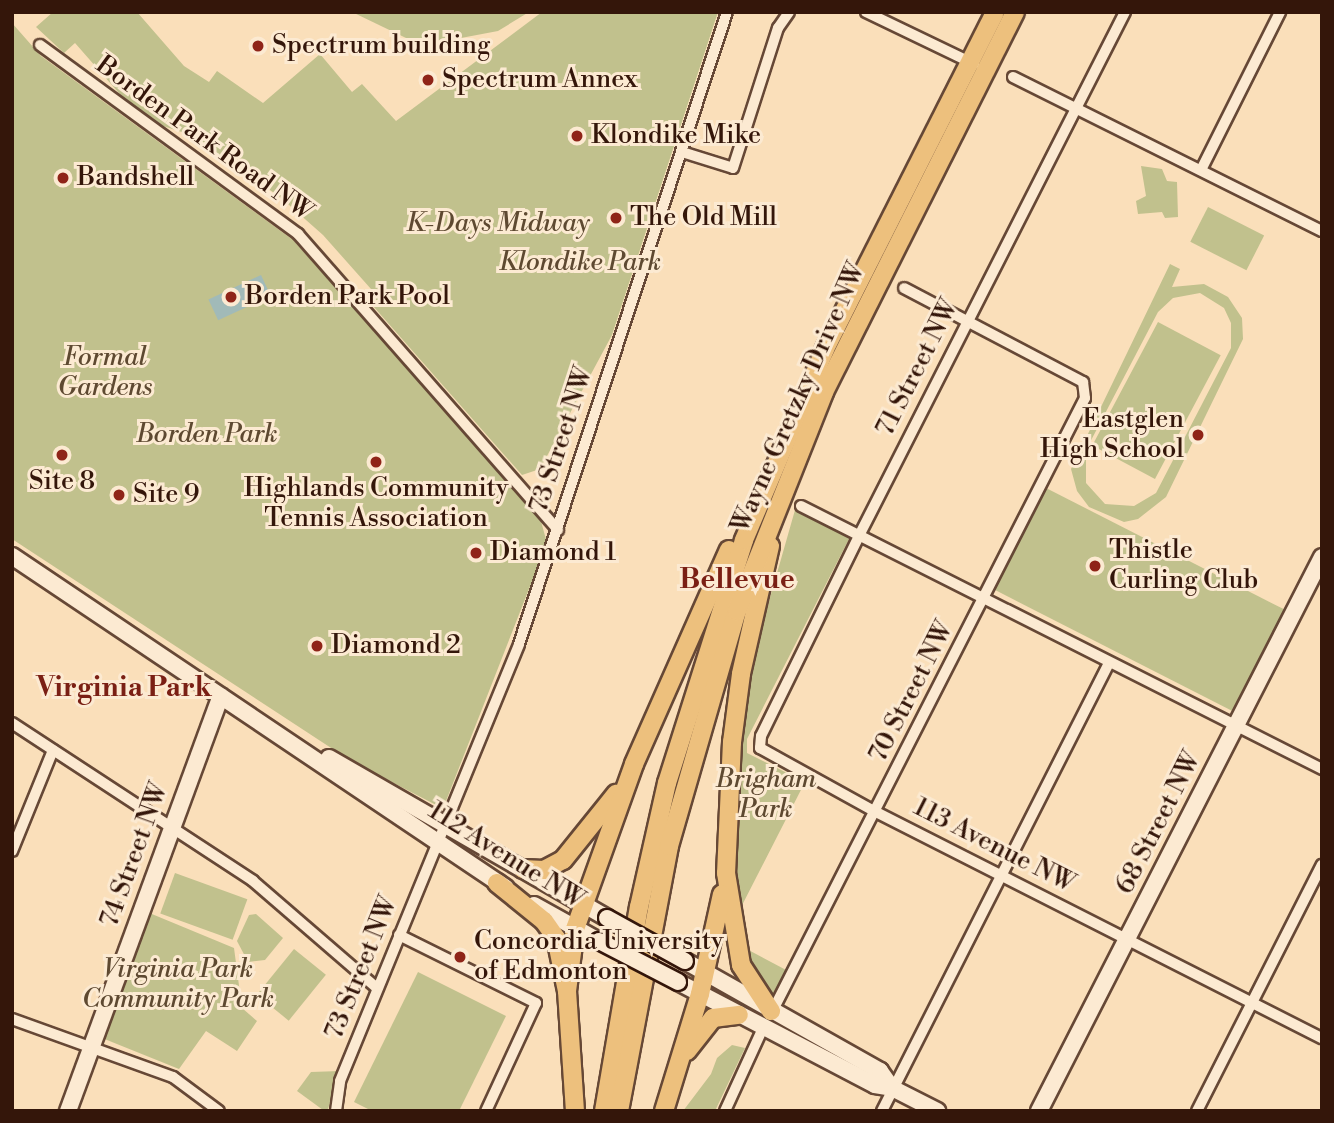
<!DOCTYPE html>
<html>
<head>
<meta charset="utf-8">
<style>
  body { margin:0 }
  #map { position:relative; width:1334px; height:1123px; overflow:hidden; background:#fadfba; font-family:"Libre Bodoni",serif }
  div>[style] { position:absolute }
  .green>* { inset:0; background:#c1c18d; transform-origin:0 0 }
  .water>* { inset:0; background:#a1bab8; transform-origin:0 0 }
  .roads { filter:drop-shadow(2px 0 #664836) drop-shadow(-2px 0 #664836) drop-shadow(0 2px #664836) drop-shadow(0 -2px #664836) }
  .street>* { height:10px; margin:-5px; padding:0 5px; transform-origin:5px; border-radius:5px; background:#fcead2 }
  .secondary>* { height:16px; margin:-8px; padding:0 8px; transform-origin:8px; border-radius:8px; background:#fcead2 }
  .primary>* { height:18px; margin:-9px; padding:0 9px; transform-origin:9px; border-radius:9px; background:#edc07d }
  .bridges { filter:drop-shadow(2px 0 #34160a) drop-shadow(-2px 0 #34160a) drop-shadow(0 2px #34160a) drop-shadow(0 -2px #34160a) }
  .secondary-bridge>* { height:16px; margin:-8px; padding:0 8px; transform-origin:8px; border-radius:8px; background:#fcead2 }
  .dots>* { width:19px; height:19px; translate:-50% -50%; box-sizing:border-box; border:4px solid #fcead2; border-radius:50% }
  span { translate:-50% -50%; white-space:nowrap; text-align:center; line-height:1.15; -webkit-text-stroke:6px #fcead2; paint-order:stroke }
  .poi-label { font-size:26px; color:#34160a }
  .left { translate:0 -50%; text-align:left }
  .right { translate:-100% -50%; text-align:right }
  .street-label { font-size:26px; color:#34160a }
  .park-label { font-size:26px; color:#5e4931; font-style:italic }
  .neighbourhood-label { font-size:28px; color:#7a1f14; font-weight:700 }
  .frame { position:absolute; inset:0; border:14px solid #34160a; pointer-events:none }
</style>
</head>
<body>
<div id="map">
  <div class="green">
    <i style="clip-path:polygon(53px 12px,137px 12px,184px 66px,209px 82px,217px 71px,263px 103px,320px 54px,352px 92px,362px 84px,396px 121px,542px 12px,718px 12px,612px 335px,540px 469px,522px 475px,373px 306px,371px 289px,323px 235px,280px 197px,191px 135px,160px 125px,125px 100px,75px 43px,64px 53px,36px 27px)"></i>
    <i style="clip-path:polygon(352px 12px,529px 12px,498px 31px,445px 41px,406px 38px)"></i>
    <i style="clip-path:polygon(12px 23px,41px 56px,293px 240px,539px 514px,547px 543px,446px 801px,438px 806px,351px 761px,12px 539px)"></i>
    <i style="clip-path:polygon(1141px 166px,1162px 169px,1167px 181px,1177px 182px,1178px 217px,1165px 218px,1162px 212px,1138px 214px,1136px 201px,1146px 196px)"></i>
    <i style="left:1208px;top:207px;width:63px;height:39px;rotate:27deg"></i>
    <i style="clip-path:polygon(evenodd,1170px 264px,1180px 269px,1172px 287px,1204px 284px,1228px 297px,1242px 318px,1243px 339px,1166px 497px,1138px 519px,1124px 522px,1089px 507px,1077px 491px,1071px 469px,1170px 264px,1200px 293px,1224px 308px,1231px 323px,1231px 348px,1156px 493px,1134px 506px,1105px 504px,1086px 483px,1086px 450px,1158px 312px,1173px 298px,1200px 293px)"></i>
    <i style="left:1158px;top:322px;width:71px;height:140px;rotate:28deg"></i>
    <i style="left:1046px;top:488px;width:270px;height:114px;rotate:27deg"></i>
    <i style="clip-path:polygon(795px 510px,850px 537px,747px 739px,747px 753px,805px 782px,736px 917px,741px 946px,788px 971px,776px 995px,766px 992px,751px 975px,737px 943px,732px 904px,736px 752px,748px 675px)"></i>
    <i style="left:175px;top:873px;width:77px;height:43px;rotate:20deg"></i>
    <i style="clip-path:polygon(147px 912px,234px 948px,242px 1008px,257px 1021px,237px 1051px,206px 1031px,179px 1069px,102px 1038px)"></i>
    <i style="clip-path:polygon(256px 914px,283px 938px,265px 960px,248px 962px,237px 941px,249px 915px)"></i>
    <i style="left:294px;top:949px;width:41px;height:59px;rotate:39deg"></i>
    <i style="clip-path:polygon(418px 972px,506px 1016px,459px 1111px,372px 1111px,354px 1102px)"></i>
    <i style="clip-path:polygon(732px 1045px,745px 1048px,715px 1111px,683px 1111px,711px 1074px,717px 1058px)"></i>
    <i style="clip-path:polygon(340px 1071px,328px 1109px,323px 1110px,297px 1091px,311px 1072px)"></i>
  </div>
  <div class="water">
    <i style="left:261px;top:275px;width:23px;height:58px;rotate:65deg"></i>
  </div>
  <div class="roads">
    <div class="street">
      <i style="left:866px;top:12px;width:120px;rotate:25.7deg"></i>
      <i style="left:1125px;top:12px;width:585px;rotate:116.92deg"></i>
      <i style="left:860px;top:534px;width:225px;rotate:116.1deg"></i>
      <i style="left:761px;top:736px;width:12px;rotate:95deg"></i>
      <i style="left:760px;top:748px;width:132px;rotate:28.9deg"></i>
      <i style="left:876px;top:812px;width:500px;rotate:26.9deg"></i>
      <i style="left:40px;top:45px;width:320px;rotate:36.2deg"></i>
      <i style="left:298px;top:234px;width:394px;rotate:48.7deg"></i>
      <i style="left:1013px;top:77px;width:345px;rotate:26.5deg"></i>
      <i style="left:682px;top:152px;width:53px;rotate:17.4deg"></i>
      <i style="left:733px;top:168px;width:147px;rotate:-72.2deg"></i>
      <i style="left:778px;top:28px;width:19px;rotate:-55deg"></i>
      <i style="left:1201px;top:170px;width:177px;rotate:-63.4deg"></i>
      <i style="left:801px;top:506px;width:584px;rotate:26.78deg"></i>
      <i style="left:12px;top:723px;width:288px;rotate:33.2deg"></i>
      <i style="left:253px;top:881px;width:164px;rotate:40.8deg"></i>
      <i style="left:12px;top:851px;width:109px;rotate:-67.9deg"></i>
      <i style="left:399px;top:935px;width:153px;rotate:26.4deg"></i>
      <i style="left:536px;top:1003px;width:119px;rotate:114.8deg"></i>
      <i style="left:772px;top:1012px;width:689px;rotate:-62.99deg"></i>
      <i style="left:1085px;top:398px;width:16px;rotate:-97deg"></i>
      <i style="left:1083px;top:382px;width:202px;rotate:-152.3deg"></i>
      <i style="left:12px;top:1019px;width:171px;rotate:19.8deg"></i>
      <i style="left:173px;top:1077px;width:57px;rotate:36.5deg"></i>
      <i style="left:336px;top:1111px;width:30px;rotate:-82deg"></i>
      <i style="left:340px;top:1081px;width:472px;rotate:-67.7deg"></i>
      <i style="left:519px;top:644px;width:665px;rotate:-71.78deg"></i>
      <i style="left:725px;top:1111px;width:91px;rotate:-65.4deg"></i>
      <i style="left:882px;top:1111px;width:502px;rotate:-63.13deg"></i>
      <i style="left:1197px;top:1111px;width:276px;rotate:-63.1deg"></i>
    </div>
    <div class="secondary">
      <i style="left:12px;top:556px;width:595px;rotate:33.9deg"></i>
      <i style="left:329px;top:758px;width:321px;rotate:29.9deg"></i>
      <i style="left:534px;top:905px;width:74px;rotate:29deg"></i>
      <i style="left:685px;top:961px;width:224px;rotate:29.4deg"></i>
      <i style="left:880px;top:1071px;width:21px;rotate:55deg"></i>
      <i style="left:678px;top:982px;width:222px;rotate:27.6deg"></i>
      <i style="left:875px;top:1085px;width:17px;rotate:10deg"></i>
      <i style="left:892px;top:1088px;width:51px;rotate:27.1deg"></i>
      <i style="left:68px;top:1111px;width:442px;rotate:-69.8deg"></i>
      <i style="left:1039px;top:1111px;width:622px;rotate:-62.94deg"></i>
    </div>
    <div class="primary">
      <i style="left:770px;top:546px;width:131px;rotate:102.8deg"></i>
      <i style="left:741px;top:674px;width:69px;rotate:97.5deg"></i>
      <i style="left:732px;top:742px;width:131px;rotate:92.6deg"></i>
      <i style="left:726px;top:873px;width:93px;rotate:80.7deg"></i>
      <i style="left:741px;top:965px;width:55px;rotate:56.9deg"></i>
      <i style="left:523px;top:869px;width:21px;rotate:3deg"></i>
      <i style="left:544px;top:870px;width:21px;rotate:-28deg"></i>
      <i style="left:563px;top:860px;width:85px;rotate:-51.2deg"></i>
      <i style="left:497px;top:883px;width:60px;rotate:39deg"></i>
      <i style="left:544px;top:921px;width:21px;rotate:55deg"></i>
      <i style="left:556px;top:938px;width:54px;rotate:78.3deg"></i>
      <i style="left:567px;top:991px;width:120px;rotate:86.2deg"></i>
      <i style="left:567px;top:991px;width:63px;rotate:-82.6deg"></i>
      <i style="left:575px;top:929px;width:175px;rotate:-70.3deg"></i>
      <i style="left:634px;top:764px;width:234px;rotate:-66.1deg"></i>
      <i style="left:687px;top:1051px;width:42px;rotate:-51.8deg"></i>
      <i style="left:713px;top:1018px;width:26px;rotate:-7deg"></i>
      <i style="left:604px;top:1111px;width:207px;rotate:-80.3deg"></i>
      <i style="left:639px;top:907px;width:127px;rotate:-77.3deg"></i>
      <i style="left:667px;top:783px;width:255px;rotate:-72.4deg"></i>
      <i style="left:744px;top:540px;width:207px;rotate:-67deg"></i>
      <i style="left:825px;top:349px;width:377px;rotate:-63.2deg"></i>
      <i style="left:619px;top:1111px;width:270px;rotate:-79.3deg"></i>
      <i style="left:669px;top:846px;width:245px;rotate:-73.9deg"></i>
      <i style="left:737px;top:611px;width:236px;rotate:-68.3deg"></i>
      <i style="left:824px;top:392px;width:425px;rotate:-63.3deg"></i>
      <i style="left:664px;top:1111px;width:122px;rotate:-72.9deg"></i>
      <i style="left:700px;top:994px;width:102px;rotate:-77.6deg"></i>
    </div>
  </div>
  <div class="bridges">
    <div class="secondary-bridge">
      <i style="left:607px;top:918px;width:89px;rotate:28.9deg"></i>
      <i style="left:599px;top:941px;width:89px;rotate:27.4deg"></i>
    </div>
  </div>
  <div class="dots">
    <i style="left:258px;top:46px;background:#8f2418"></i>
    <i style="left:428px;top:80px;background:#8f2418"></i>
    <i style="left:577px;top:136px;background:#8f2418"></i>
    <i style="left:63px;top:178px;background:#8f2418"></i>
    <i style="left:616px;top:218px;background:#8f2418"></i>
    <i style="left:231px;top:297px;background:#8f2418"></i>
    <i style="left:1198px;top:435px;background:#8f2418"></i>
    <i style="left:62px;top:455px;background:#8f2418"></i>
    <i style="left:376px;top:462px;background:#8f2418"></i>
    <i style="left:119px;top:495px;background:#8f2418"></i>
    <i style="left:476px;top:553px;background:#8f2418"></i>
    <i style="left:1095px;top:566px;background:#8f2418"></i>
    <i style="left:317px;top:646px;background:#8f2418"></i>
    <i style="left:460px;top:957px;background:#8f2418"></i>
  </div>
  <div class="poi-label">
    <span class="left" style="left:272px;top:46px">Spectrum building</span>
    <span class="left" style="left:442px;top:80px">Spectrum Annex</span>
    <span class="left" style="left:591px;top:136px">Klondike Mike</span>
    <span class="left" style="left:77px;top:178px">Bandshell</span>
    <span class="left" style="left:630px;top:218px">The Old Mill</span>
    <span class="left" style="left:245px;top:297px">Borden Park Pool</span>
    <span class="right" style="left:1184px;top:435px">Eastglen<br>High School</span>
    <span style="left:62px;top:482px">Site 8</span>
    <span style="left:376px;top:504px">Highlands Community<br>Tennis Association</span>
    <span class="left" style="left:133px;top:495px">Site 9</span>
    <span class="left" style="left:1109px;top:566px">Thistle<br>Curling Club</span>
    <span class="left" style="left:490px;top:553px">Diamond 1</span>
    <span class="left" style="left:331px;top:646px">Diamond 2</span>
    <span class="left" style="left:474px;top:957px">Concordia University<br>of Edmonton</span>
  </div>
  <div class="street-label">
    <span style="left:204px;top:139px;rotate:36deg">Borden Park Road NW</span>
    <span style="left:918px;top:368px;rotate:-63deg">71 Street NW</span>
    <span style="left:799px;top:398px;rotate:-66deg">Wayne Gretzky Drive NW</span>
    <span style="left:562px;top:440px;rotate:-72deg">73 Street NW</span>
    <span style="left:912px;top:692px;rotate:-63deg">70 Street NW</span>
    <span style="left:1159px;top:823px;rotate:-63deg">68 Street NW</span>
    <span style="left:994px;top:846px;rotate:27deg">113 Avenue NW</span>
    <span style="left:135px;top:855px;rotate:-70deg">74 Street NW</span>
    <span style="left:506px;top:856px;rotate:32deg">112 Avenue NW</span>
    <span style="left:362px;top:968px;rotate:-68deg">73 Street NW</span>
  </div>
  <div class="park-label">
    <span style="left:498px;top:224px">K-Days Midway</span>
    <span style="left:580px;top:263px">Klondike Park</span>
    <span style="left:105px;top:373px">Formal<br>Gardens</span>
    <span style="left:207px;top:435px">Borden Park</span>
    <span style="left:766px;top:795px">Brigham<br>Park</span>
    <span style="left:178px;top:985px">Virginia Park<br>Community Park</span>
  </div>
  <div class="neighbourhood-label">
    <span style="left:737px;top:580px">Bellevue</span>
    <span style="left:124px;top:688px">Virginia Park</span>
  </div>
  <div class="frame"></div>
</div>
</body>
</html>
